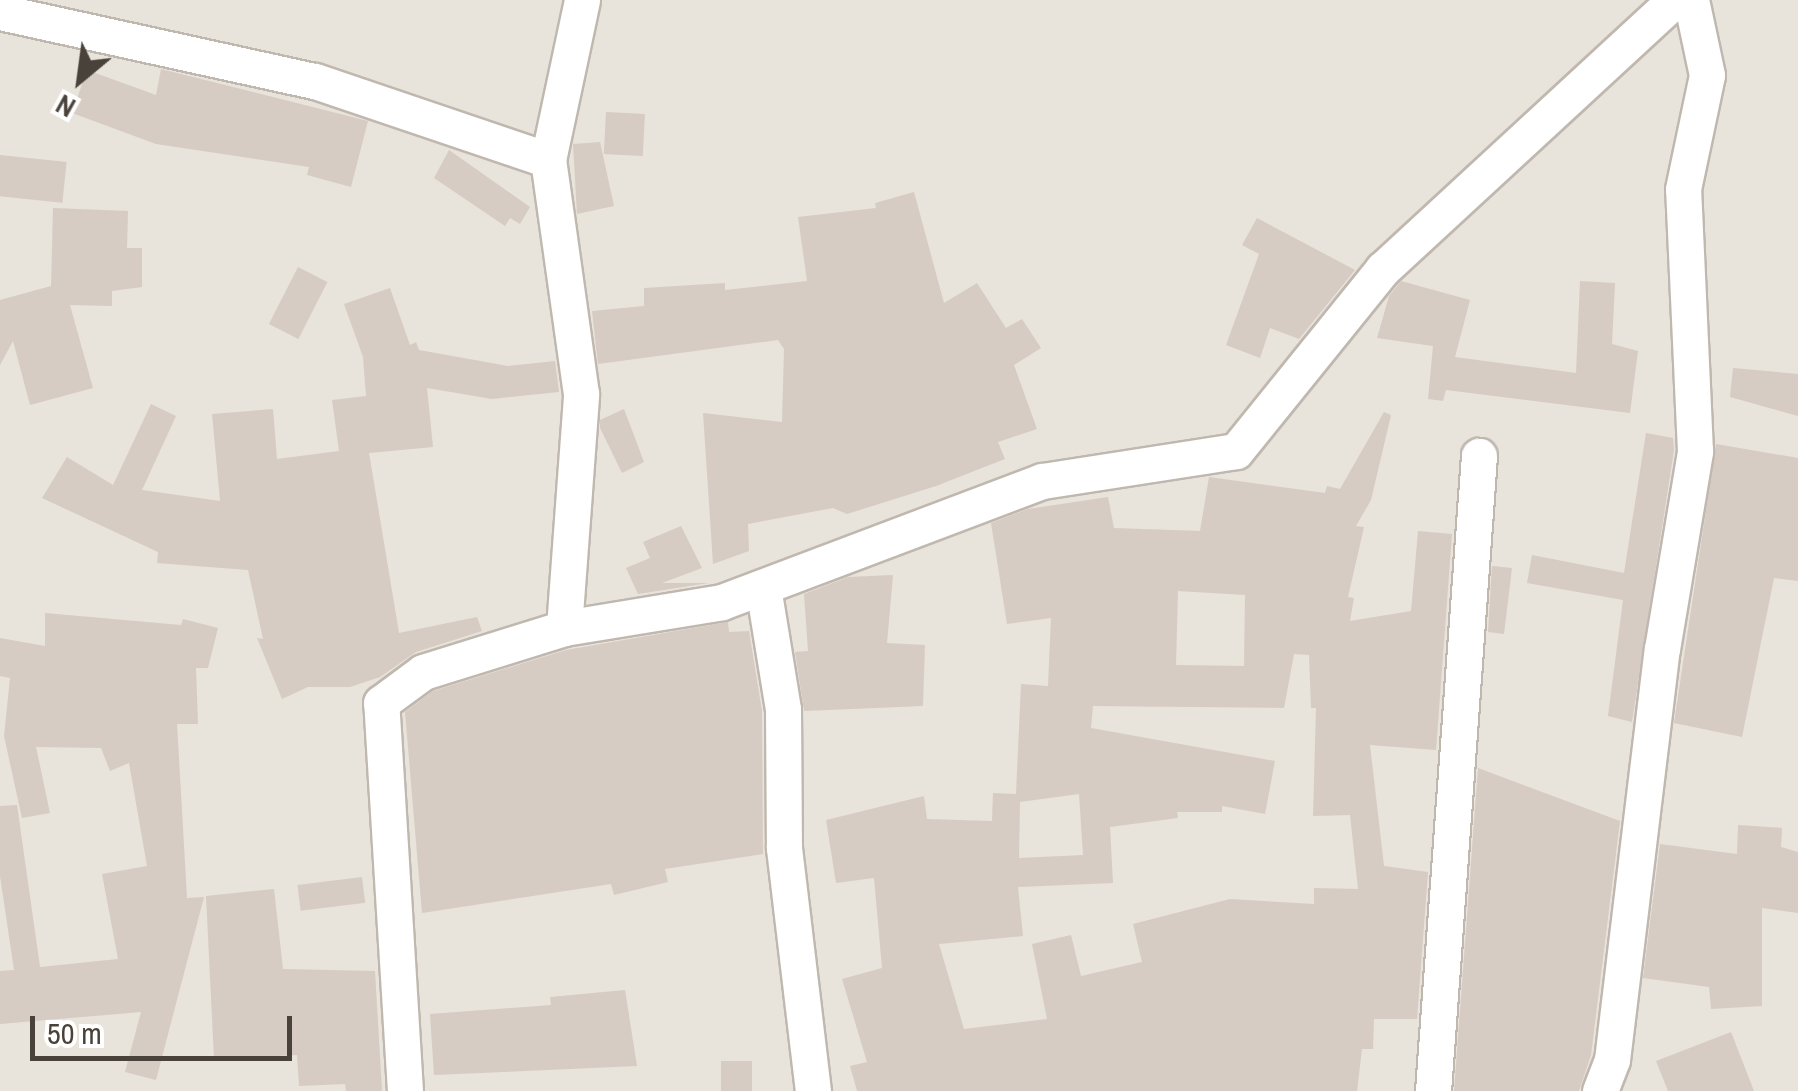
<!DOCTYPE html>
<html>
<head>
<meta charset="utf-8">
<style>
  body { margin:0 }
  #map { position:relative; width:1798px; height:1091px; overflow:hidden; background:#f5f1ec; font-family:"Archivo Narrow",sans-serif }
  div>[style] { position:absolute }
  .residential>* { inset:0; background:#e8e3db; transform-origin:0 0 }
  .building>* { inset:0; background:#d6ccc3; transform-origin:0 0 }
  .roads { filter:drop-shadow(2px 0 #c0b8af) drop-shadow(-2px 0 #c0b8af) drop-shadow(0 2px #c0b8af) drop-shadow(0 -2px #c0b8af) }
  .street>* { height:35px; margin:-17.5px; padding:0 17.5px; transform-origin:17.5px; border-radius:17.5px; background:#fff }
  span { translate:-50% -50%; white-space:nowrap; text-align:center; line-height:1.15; -webkit-text-stroke:10px #fff; paint-order:stroke }
  .north { position:absolute; left:30px; top:30px; width:100px; height:100px; -webkit-text-stroke:8px #fff; paint-order:stroke; rotate:209deg; font-size:28px; font-weight:700; line-height:40px; text-align:center; color:#49423a }
  .north::after { content:''; display:block; margin:auto; width:35px; height:45px; background:#49423a; clip-path:polygon(50% 0,100% 100%,50% 72%,0 100%) }
  .scale { position:absolute; left:30px; top:1016px; width:262px; height:45px; box-sizing:border-box; border:5px solid #49423a; border-top:0; padding-left:12px; font-size:30px; line-height:35px; white-space:nowrap; color:#49423a; -webkit-text-stroke:8px #fff; paint-order:stroke }
</style>
</head>
<body>
<div id="map">
  <div class="residential">
    <i style="left:0;top:0;width:1798px;height:1091px"></i>
  </div>
  <div class="building">
    <i style="clip-path:polygon(161px 69px,368px 121px,351px 187px,307px 175px,309px 167px,156px 144px,72px 113px,87px 70px,156px 95px)"></i>
    <i style="left:606px;top:112px;width:39px;height:42px;rotate:3deg"></i>
    <i style="clip-path:polygon(600px 142px,614px 206px,577px 214px,573px 144px)"></i>
    <i style="clip-path:polygon(449px 150px,530px 207px,520px 224px,510px 218px,505px 226px,434px 178px)"></i>
    <i style="left:0;top:155px;width:67px;height:41px;rotate:6deg"></i>
    <i style="clip-path:polygon(914px 192px,944px 303px,977px 283px,1006px 328px,1022px 319px,1041px 348px,1014px 365px,1037px 429px,998px 442px,1005px 459px,936px 486px,847px 514px,833px 508px,748px 524px,749px 551px,713px 564px,703px 413px,782px 422px,784px 349px,778px 340px,598px 364px,592px 311px,644px 306px,644px 288px,725px 283px,725px 290px,807px 281px,798px 217px,876px 208px,875px 203px)"></i>
    <i style="clip-path:polygon(53px 208px,128px 211px,127px 248px,142px 248px,142px 287px,112px 291px,112px 306px,70px 305px,93px 388px,30px 405px,13px 341px,0 365px,0 300px,51px 286px)"></i>
    <i style="clip-path:polygon(1257px 218px,1355px 270px,1299px 339px,1270px 328px,1260px 358px,1226px 345px,1259px 254px,1242px 245px)"></i>
    <i style="left:298px;top:267px;width:33px;height:64px;rotate:27deg"></i>
    <i style="clip-path:polygon(1401px 281px,1470px 300px,1455px 357px,1576px 373px,1580px 281px,1615px 283px,1612px 344px,1638px 351px,1630px 413px,1446px 390px,1443px 401px,1428px 399px,1433px 346px,1377px 338px,1389px 296px)"></i>
    <i style="clip-path:polygon(390px 288px,410px 345px,416px 342px,419px 350px,508px 366px,555px 361px,559px 392px,492px 399px,427px 388px,433px 447px,369px 453px,399px 633px,477px 617px,482px 631px,416px 652px,380px 677px,350px 687px,308px 687px,282px 699px,257px 638px,263px 639px,248px 570px,157px 563px,158px 552px,42px 498px,67px 457px,113px 485px,151px 404px,176px 416px,142px 490px,220px 501px,212px 414px,273px 409px,277px 459px,339px 451px,332px 400px,366px 396px,363px 357px,344px 304px)"></i>
    <i style="clip-path:polygon(1733px 368px,1798px 374px,1798px 416px,1730px 397px)"></i>
    <i style="clip-path:polygon(624px 409px,644px 462px,622px 473px,600px 428px,600px 420px)"></i>
    <i style="clip-path:polygon(evenodd,1384px 412px,1391px 415px,1371px 500px,1356px 526px,1364px 527px,1348px 597px,1354px 598px,1350px 621px,1411px 611px,1418px 531px,1452px 534px,1436px 750px,1370px 745px,1384px 866px,1428px 872px,1417px 1019px,1374px 1019px,1373px 1049px,1362px 1049px,1357px 1091px,857px 1091px,850px 1066px,867px 1062px,842px 979px,882px 968px,874px 878px,836px 883px,826px 820px,924px 796px,927px 819px,992px 821px,993px 793px,1016px 794px,1021px 684px,1048px 686px,1051px 618px,1007px 624px,991px 523px,1028px 509px,1108px 497px,1114px 528px,1200px 531px,1209px 477px,1325px 493px,1327px 486px,1340px 489px,1384px 412px,1178px 591px,1245px 595px,1244px 666px,1176px 665px,1178px 591px,1384px 412px,1294px 654px,1309px 655px,1311px 708px,1316px 708px,1313px 816px,1350px 815px,1358px 889px,1314px 888px,1314px 904px,1230px 899px,1133px 924px,1142px 962px,1081px 976px,1071px 935px,1032px 944px,1047px 1019px,964px 1029px,939px 944px,1023px 936px,1018px 887px,1113px 883px,1110px 827px,1178px 818px,1177px 812px,1222px 812px,1222px 806px,1265px 814px,1275px 761px,1091px 728px,1093px 706px,1284px 708px,1294px 654px,1384px 412px,1079px 794px,1083px 855px,1019px 858px,1020px 802px,1079px 794px)"></i>
    <i style="clip-path:polygon(1646px 433px,1673px 438px,1674px 450px,1632px 722px,1608px 716px,1623px 600px,1527px 583px,1532px 555px,1624px 573px)"></i>
    <i style="clip-path:polygon(1716px 444px,1798px 458px,1798px 581px,1774px 578px,1742px 737px,1674px 723px)"></i>
    <i style="clip-path:polygon(681px 526px,702px 568px,662px 583px,709px 583px,638px 594px,626px 568px,650px 558px,643px 542px)"></i>
    <i style="clip-path:polygon(1492px 566px,1512px 568px,1504px 634px,1488px 632px)"></i>
    <i style="clip-path:polygon(893px 575px,887px 643px,925px 645px,923px 706px,804px 711px,795px 652px,808px 651px,804px 594px,848px 577px)"></i>
    <i style="clip-path:polygon(45px 613px,181px 625px,183px 619px,218px 628px,208px 668px,196px 668px,198px 724px,177px 724px,187px 898px,204px 897px,156px 1080px,125px 1072px,141px 1012px,0 1024px,0 971px,14px 970px,0 876px,0 806px,17px 805px,40px 967px,118px 959px,102px 874px,147px 866px,129px 763px,110px 771px,101px 748px,36px 747px,50px 813px,22px 818px,4px 736px,10px 678px,0 676px,0 638px,45px 646px)"></i>
    <i style="clip-path:polygon(728px 622px,729px 632px,749px 631px,762px 711px,763px 854px,665px 869px,668px 882px,614px 895px,611px 884px,422px 913px,405px 712px,433px 691px,566px 650px)"></i>
    <i style="clip-path:polygon(1478px 768px,1620px 821px,1591px 1055px,1579px 1091px,1454px 1091px)"></i>
    <i style="clip-path:polygon(1738px 825px,1782px 828px,1781px 847px,1798px 852px,1798px 913px,1762px 908px,1762px 1006px,1711px 1009px,1709px 987px,1643px 978px,1660px 844px,1737px 854px)"></i>
    <i style="left:362px;top:877px;width:26px;height:65px;rotate:83deg"></i>
    <i style="clip-path:polygon(274px 889px,283px 969px,375px 971px,382px 1091px,346px 1091px,345px 1084px,299px 1086px,297px 1055px,214px 1059px,206px 896px)"></i>
    <i style="clip-path:polygon(625px 990px,637px 1066px,434px 1075px,430px 1014px,551px 1005px,550px 997px)"></i>
    <i style="clip-path:polygon(1731px 1032px,1754px 1091px,1668px 1091px,1656px 1061px)"></i>
    <i style="left:721px;top:1061px;width:31px;height:30px"></i>
  </div>
  <div class="roads">
    <div class="street">
      <i style="left:0;top:12px;width:322px;rotate:12.4deg"></i>
      <i style="left:315px;top:81px;width:246px;rotate:18.7deg"></i>
      <i style="left:763px;top:587px;width:124px;rotate:80.7deg"></i>
      <i style="left:783px;top:709px;width:139px;rotate:89.6deg"></i>
      <i style="left:784px;top:848px;width:245px;rotate:83.2deg"></i>
      <i style="left:564px;top:628px;width:235px;rotate:-85.8deg"></i>
      <i style="left:581px;top:394px;width:236px;rotate:-98deg"></i>
      <i style="left:548px;top:160px;width:164px;rotate:-78deg"></i>
      <i style="left:405px;top:1091px;width:389px;rotate:-93.5deg"></i>
      <i style="left:381px;top:703px;width:52px;rotate:-36.4deg"></i>
      <i style="left:423px;top:672px;width:148px;rotate:-17.3deg"></i>
      <i style="left:564px;top:628px;width:160px;rotate:-9.3deg"></i>
      <i style="left:722px;top:602px;width:342px;rotate:-20.7deg"></i>
      <i style="left:1042px;top:481px;width:196px;rotate:-8.8deg"></i>
      <i style="left:1236px;top:451px;width:234px;rotate:-51.1deg"></i>
      <i style="left:1383px;top:269px;width:397px;rotate:-42.7deg"></i>
      <i style="left:1433px;top:1091px;width:637px;rotate:-85.86deg"></i>
      <i style="left:1600px;top:1091px;width:33px;rotate:-69deg"></i>
      <i style="left:1612px;top:1060px;width:414px;rotate:-83.1deg"></i>
      <i style="left:1662px;top:649px;width:201px;rotate:-80.5deg"></i>
      <i style="left:1695px;top:451px;width:262px;rotate:-92.6deg"></i>
      <i style="left:1683px;top:189px;width:116px;rotate:-78.1deg"></i>
      <i style="left:1707px;top:75px;width:77px;rotate:-102deg"></i>
    </div>
  </div>
  <div class="north">N</div>
  <div class="scale">50 m</div>
</div>
</body>
</html>
